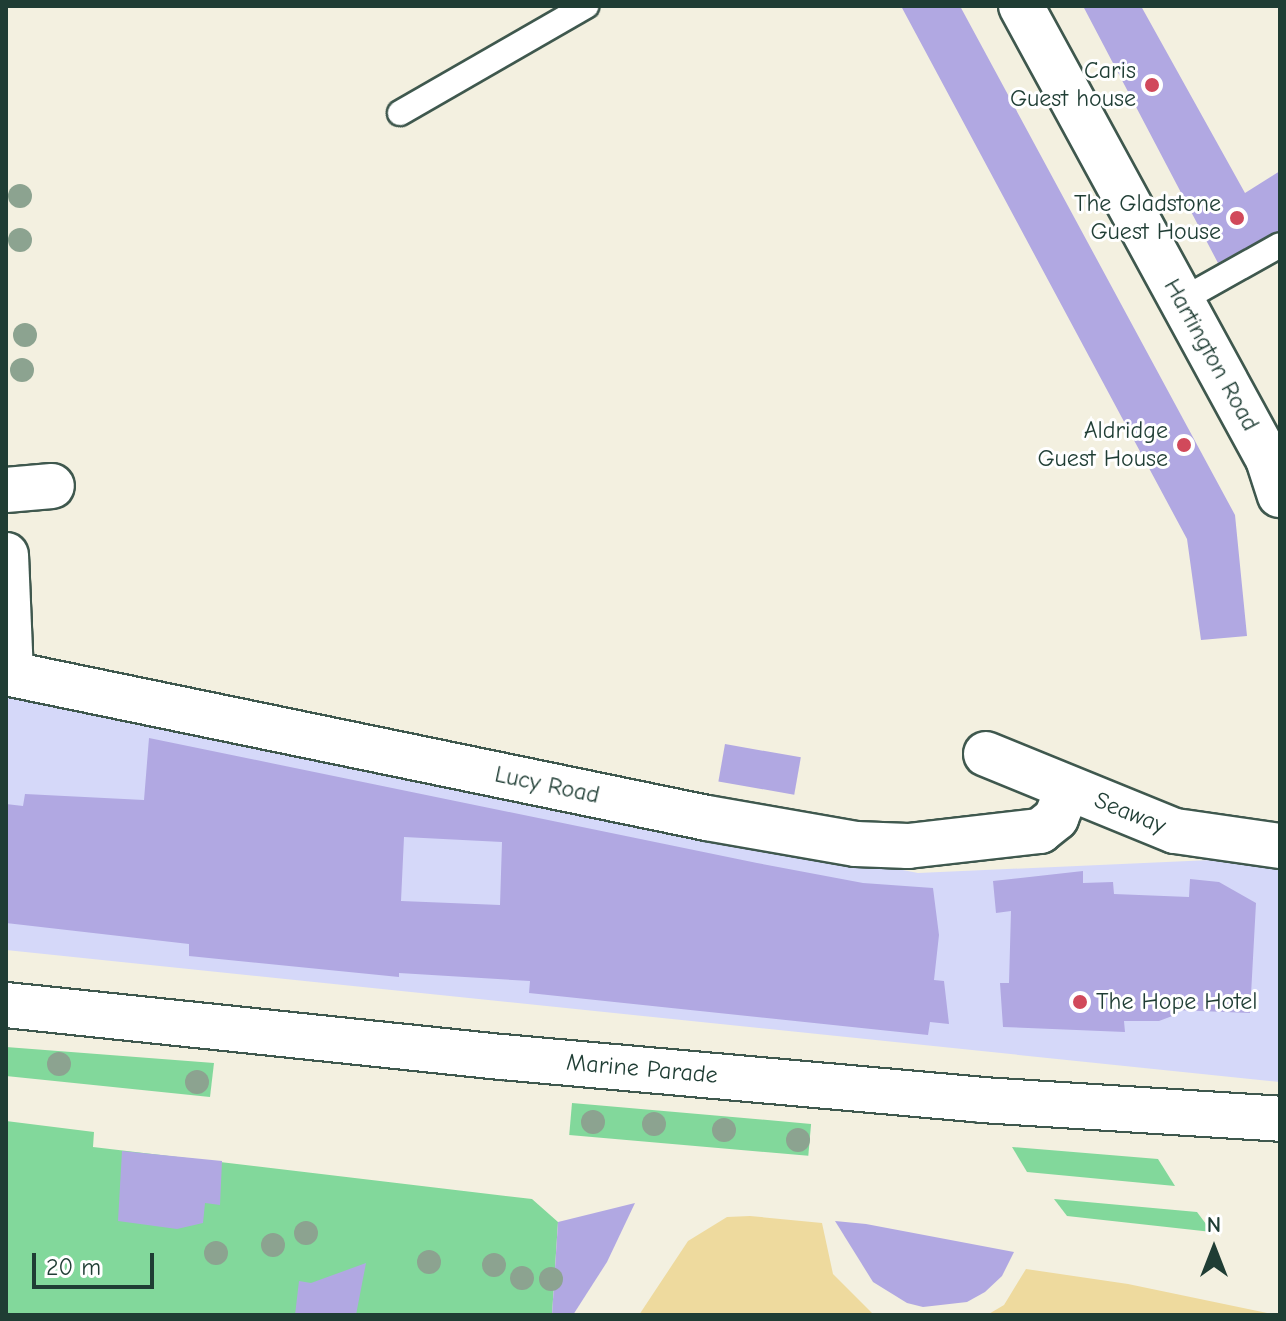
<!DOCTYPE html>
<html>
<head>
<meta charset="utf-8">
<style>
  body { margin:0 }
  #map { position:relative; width:1286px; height:1321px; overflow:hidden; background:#f3f0e0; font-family:"Comic Neue",sans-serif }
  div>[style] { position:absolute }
  .built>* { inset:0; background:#d5d8f9 }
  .green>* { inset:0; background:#82d89b; transform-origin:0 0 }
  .sand>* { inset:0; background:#eeda9e }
  .building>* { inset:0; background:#b1a8e2; transform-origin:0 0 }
  .roads { filter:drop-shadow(2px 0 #3f584e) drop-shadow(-2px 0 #3f584e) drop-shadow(0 2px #3f584e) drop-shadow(0 -2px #3f584e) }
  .lane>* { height:24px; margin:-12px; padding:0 12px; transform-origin:12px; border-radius:12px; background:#fff }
  .street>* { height:44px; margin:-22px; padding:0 22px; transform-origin:22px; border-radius:22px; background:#fff }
  .secondary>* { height:44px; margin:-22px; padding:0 22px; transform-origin:22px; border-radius:22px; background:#fff }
  .trees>* { width:24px; height:24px; margin:-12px; border-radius:50%; background:#8ca390 }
  .dots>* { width:22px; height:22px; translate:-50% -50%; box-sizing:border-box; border:4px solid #fff; border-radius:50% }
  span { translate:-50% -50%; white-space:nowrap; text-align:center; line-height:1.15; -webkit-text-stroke:6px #fff; paint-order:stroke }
  .poi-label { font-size:24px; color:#1f3d34 }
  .right { translate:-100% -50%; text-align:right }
  .left { translate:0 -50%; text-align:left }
  .street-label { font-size:24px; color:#1f3d34 }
  .frame { position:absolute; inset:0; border:8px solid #1f3d34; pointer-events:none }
  .north { position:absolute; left:1174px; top:1209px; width:80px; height:80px; -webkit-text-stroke:6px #fff; paint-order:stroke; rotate:0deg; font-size:22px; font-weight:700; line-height:32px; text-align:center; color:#1f3d34 }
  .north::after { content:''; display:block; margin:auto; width:28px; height:36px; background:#1f3d34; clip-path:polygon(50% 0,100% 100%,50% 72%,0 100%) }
  .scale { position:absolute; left:32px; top:1253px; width:122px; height:36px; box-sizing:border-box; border:4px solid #1f3d34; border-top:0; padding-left:10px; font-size:24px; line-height:28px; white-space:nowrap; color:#1f3d34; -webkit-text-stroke:6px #fff; paint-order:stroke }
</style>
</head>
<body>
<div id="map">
  <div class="built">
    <i style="clip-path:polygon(6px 694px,918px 873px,1280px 857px,1280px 1082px,6px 950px)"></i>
  </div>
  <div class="green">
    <i style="clip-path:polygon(6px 1047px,214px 1063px,210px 1097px,6px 1076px)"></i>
    <i style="left:572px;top:1103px;width:240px;height:32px;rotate:5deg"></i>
    <i style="clip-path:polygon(6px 1121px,94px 1132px,93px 1147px,532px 1199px,558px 1222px,552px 1315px,6px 1315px)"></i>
    <i style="clip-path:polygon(1012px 1147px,1158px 1159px,1175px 1186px,1027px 1172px)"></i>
    <i style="clip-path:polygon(1054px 1199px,1197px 1212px,1212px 1232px,1067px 1216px)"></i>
  </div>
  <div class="sand">
    <i style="clip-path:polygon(750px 1216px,822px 1223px,833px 1274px,874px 1315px,639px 1315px,688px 1241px,727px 1217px)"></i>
    <i style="clip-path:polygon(1026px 1269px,1128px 1284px,1277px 1315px,987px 1315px,1004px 1305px)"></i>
  </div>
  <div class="building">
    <i style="clip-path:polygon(901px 6px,960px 6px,1235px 515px,1247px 636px,1201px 640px,1187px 539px)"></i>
    <i style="clip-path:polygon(1083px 6px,1141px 6px,1245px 193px,1280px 171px,1280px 230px,1218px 263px)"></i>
    <i style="clip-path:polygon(evenodd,149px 738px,757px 863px,863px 883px,933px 888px,939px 935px,934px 980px,944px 981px,949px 1024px,930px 1022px,928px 1035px,529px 993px,530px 981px,399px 973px,399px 977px,189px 956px,189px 944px,6px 923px,6px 804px,23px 806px,25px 794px,144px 800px,149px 738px,404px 837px,502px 842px,500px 905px,401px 901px,404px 837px)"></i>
    <i style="left:725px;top:744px;width:77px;height:38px;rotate:10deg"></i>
    <i style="clip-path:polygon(1083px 871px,1083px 883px,1113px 882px,1114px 894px,1189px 897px,1190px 879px,1219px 882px,1256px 903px,1250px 1013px,1175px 1010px,1175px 1015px,1159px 1021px,1124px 1021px,1125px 1032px,1003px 1027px,1000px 983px,1009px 983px,1011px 911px,996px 913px,993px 881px)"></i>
    <i style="clip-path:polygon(122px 1151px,222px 1161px,220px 1205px,205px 1203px,203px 1223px,177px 1229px,118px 1221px)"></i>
    <i style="clip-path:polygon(635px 1203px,607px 1262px,573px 1315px,552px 1315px,558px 1222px)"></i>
    <i style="clip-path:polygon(835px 1221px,866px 1224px,1014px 1252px,1002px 1276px,985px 1292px,967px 1302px,923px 1307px,907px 1303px,873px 1282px)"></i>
    <i style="clip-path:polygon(366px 1263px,356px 1315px,295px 1315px,299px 1281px,311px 1283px)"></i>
  </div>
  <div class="roads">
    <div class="lane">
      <i style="left:400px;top:113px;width:215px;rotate:-29.9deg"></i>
      <i style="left:1182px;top:300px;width:112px;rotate:-29.3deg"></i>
    </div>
    <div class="street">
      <i style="left:1021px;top:6px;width:516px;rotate:61.4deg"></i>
      <i style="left:1268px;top:459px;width:38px;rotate:72deg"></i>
      <i style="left:6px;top:490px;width:46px;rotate:-5deg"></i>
      <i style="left:6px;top:555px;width:119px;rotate:87.6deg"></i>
      <i style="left:6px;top:673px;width:716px;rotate:11.69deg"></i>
      <i style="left:707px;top:818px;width:151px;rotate:9.9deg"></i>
      <i style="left:856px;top:844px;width:52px;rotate:2.2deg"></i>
      <i style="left:908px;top:846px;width:133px;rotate:-6.5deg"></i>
      <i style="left:1040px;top:831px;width:21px;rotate:-39deg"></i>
      <i style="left:1056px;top:818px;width:32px;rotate:-68deg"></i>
      <i style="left:986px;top:754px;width:204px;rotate:22.2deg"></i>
      <i style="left:1175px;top:831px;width:106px;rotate:8.1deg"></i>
    </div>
    <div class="secondary">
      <i style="left:6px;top:1005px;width:499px;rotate:6deg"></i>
      <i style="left:502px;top:1057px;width:482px;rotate:5.1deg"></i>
      <i style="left:982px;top:1100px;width:299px;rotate:3.6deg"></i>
    </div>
  </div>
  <div class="trees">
    <i style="left:20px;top:196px"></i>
    <i style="left:20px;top:240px"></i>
    <i style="left:25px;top:335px"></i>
    <i style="left:22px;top:370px"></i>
    <i style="left:59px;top:1064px"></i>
    <i style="left:197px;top:1082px"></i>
    <i style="left:593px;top:1122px"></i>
    <i style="left:654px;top:1124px"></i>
    <i style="left:724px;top:1130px"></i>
    <i style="left:798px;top:1140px"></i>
    <i style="left:306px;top:1233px"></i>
    <i style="left:273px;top:1245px"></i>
    <i style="left:216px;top:1253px"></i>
    <i style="left:429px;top:1262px"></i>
    <i style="left:494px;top:1265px"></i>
    <i style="left:522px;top:1278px"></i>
    <i style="left:551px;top:1279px"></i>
  </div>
  <div class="dots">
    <i style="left:1152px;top:85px;background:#d1495b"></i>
    <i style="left:1237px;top:218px;background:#d1495b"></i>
    <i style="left:1184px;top:445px;background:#d1495b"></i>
    <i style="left:1080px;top:1002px;background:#d1495b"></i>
  </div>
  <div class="poi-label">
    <span class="right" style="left:1136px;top:85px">Caris<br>Guest house</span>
    <span class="right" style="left:1221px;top:218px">The Gladstone<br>Guest House</span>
    <span class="right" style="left:1168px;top:445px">Aldridge<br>Guest House</span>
    <span class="left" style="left:1096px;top:1002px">The Hope Hotel</span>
  </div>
  <div class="street-label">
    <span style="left:1211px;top:355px;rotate:61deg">Hartington Road</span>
    <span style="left:547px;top:785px;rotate:12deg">Lucy Road</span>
    <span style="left:1130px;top:813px;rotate:22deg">Seaway</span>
    <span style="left:642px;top:1069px;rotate:5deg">Marine Parade</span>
  </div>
  <div class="frame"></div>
  <div class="north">N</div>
  <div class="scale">20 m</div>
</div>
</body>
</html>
